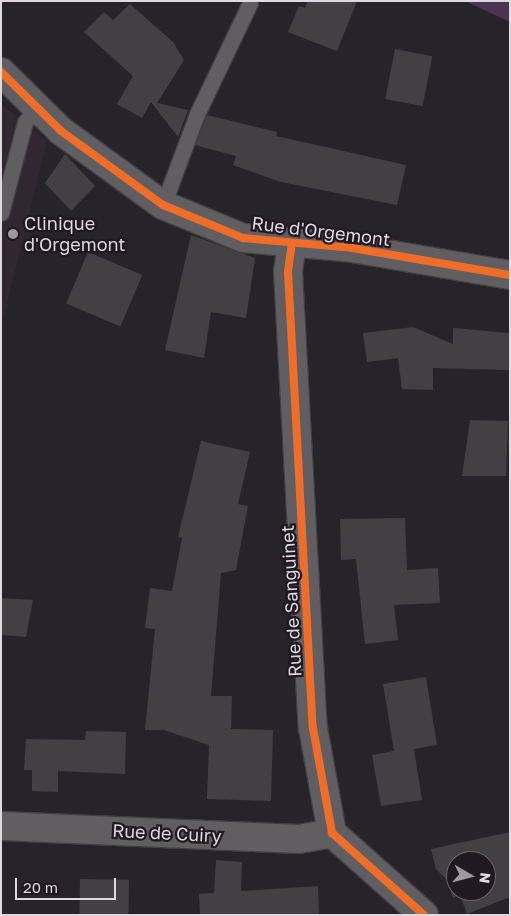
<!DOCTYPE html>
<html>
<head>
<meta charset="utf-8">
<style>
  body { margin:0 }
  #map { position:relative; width:511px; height:916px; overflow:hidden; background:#272429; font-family:"Golos Text",sans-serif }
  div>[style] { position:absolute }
  .built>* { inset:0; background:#302733 }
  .green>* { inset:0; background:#493550 }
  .building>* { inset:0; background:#434044; transform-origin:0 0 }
  .roads { filter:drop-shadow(1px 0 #413f42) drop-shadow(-1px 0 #413f42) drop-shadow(0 1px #413f42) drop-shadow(0 -1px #413f42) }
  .lane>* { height:15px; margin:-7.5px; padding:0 7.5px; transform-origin:7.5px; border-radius:7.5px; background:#605e61 }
  .street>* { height:28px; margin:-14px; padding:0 14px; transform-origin:14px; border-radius:14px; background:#605e61 }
  .cycleway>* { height:8px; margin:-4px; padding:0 4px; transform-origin:4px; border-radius:4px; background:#ee6e29 }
  .dots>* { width:14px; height:14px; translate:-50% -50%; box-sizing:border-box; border:2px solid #1f1921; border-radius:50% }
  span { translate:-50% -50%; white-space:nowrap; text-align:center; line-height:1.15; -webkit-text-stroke:4.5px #1f1921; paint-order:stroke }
  .poi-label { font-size:18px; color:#ddd9df }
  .left { translate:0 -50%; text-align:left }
  .street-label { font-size:18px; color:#ddd9df }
  .frame { position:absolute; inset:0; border:2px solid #ddd9df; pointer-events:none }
  .north { position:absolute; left:446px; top:851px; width:50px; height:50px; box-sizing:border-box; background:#1f1921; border:1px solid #6b666d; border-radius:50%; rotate:98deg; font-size:14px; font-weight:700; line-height:20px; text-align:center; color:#ddd9df }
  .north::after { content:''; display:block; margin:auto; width:18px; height:22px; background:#9d9a9f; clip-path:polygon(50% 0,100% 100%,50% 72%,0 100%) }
  .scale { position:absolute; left:15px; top:878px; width:101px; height:22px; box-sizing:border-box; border:2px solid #ddd9df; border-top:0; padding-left:6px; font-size:15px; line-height:18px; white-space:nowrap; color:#ddd9df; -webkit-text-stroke:4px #1f1921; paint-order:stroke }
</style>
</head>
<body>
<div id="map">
  <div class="built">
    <i style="clip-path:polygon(1px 104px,47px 141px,1px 328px)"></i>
  </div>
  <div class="green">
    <i style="clip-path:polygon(465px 1px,510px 1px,510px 22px)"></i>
  </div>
  <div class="building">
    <i style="clip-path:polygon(308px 1px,357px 1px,337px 51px,288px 32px,299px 6px,305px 8px)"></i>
    <i style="clip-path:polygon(130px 4px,173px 42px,184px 60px,157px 103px,188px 110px,178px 137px,151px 102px,142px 118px,117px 104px,133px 76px,84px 32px,104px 12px,113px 20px)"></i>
    <i style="left:395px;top:49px;width:38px;height:51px;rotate:11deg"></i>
    <i style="clip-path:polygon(207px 115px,277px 132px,276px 136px,406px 165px,397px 205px,281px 182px,233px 165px,236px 156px,195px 145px)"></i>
    <i style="clip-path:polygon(65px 154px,95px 186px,71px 211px,45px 183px)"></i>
    <i style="clip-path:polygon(191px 235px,255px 258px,246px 318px,211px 312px,204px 358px,165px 350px)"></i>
    <i style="left:88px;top:252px;width:59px;height:56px;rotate:23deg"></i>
    <i style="clip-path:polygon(413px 327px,453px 344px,453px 328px,510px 333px,510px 370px,433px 368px,433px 390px,402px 389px,398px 358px,367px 362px,363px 333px)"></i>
    <i style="clip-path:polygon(470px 420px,508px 421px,506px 476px,462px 476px)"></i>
    <i style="clip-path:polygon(201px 441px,250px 452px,238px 504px,248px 506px,236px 570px,221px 573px,211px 696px,232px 696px,231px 729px,273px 730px,271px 801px,207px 799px,209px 745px,164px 730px,145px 730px,155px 629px,145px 628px,150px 588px,172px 591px,182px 538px,178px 537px)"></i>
    <i style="clip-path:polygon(405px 518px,407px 570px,438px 568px,440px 603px,394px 605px,398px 640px,365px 644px,356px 559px,341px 560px,340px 519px)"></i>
    <i style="clip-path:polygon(1px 598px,33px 600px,26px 637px,1px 635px)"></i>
    <i style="clip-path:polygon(426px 677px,437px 745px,414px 749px,422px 800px,381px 806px,372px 755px,394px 751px,383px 684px)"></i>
    <i style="clip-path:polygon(86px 731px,126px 732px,125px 774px,58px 771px,58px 792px,32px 791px,32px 770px,24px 770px,26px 739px,85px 740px)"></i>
    <i style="clip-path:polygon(evenodd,510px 832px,510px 897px,467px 914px,460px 895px,453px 898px,447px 880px,436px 869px,431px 849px,510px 832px,456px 861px,486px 861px,486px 891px,456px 891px,456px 861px)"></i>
    <i style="clip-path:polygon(216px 860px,242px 862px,241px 891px,318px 886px,319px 915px,200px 915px,199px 894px,214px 893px)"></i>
    <i style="left:80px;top:879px;width:49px;height:36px;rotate:1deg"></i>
  </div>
  <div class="roads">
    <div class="lane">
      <i style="left:163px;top:205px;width:97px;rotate:-69.5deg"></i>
      <i style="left:197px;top:114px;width:123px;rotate:-64.5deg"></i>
      <i style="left:1px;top:213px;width:94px;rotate:-75.2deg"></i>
      <i style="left:25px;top:122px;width:19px;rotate:-51deg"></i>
    </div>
    <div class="street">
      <i style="left:1px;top:72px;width:84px;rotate:44.5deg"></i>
      <i style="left:61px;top:131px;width:126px;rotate:36deg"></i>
      <i style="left:163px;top:205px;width:87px;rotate:22.4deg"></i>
      <i style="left:243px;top:238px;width:109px;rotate:5.2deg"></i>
      <i style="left:352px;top:248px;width:160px;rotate:9.7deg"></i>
      <i style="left:292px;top:243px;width:29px;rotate:98deg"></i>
      <i style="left:288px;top:272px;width:457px;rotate:86.9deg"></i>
      <i style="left:313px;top:728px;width:107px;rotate:79.7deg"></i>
      <i style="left:332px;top:833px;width:123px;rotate:41.7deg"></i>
      <i style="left:1px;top:826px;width:298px;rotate:2.5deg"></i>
      <i style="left:299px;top:839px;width:34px;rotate:-10deg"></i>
    </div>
  </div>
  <div class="cycleway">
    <i style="left:1px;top:72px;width:84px;rotate:44.5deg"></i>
    <i style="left:61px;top:131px;width:126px;rotate:36deg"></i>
    <i style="left:163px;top:205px;width:87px;rotate:22.4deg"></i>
    <i style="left:243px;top:238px;width:109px;rotate:5.2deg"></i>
    <i style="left:352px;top:248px;width:160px;rotate:9.7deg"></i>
    <i style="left:292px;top:243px;width:29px;rotate:98deg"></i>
    <i style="left:288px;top:272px;width:457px;rotate:86.9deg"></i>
    <i style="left:313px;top:728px;width:107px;rotate:79.7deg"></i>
    <i style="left:332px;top:833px;width:123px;rotate:41.7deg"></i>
  </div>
  <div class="dots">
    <i style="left:13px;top:234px;background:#9d9a9f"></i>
  </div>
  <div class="poi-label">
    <span class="left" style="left:24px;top:234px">Clinique<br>d'Orgemont</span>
  </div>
  <div class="street-label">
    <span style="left:321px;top:231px;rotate:7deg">Rue d'Orgemont</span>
    <span style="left:291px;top:601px;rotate:-93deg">Rue de Sanguinet</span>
    <span style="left:167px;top:833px;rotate:3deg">Rue de Cuiry</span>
  </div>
  <div class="frame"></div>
  <div class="north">N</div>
  <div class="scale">20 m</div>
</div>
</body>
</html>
